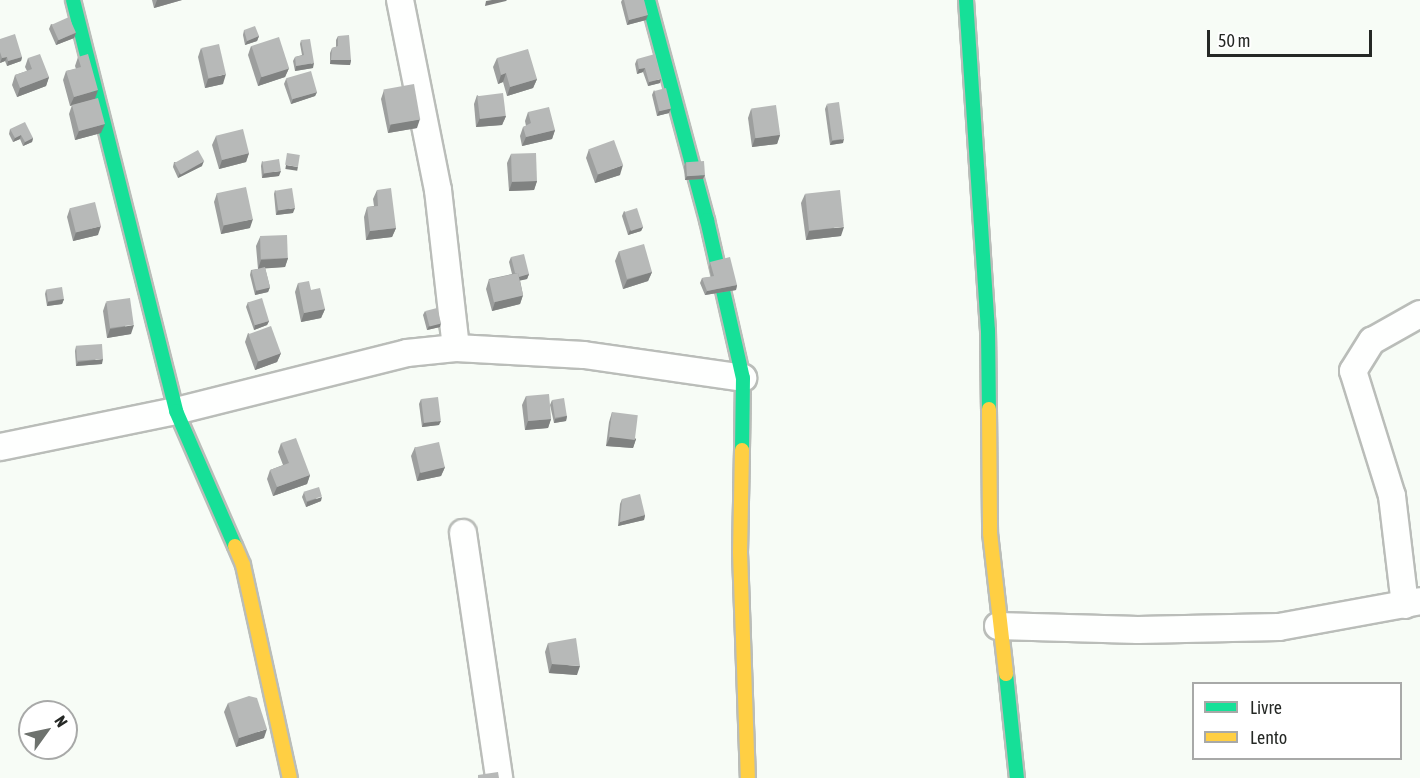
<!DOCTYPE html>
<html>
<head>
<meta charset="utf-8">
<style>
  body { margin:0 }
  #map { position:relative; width:1420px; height:778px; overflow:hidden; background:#f7fcf6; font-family:"Asap Condensed",sans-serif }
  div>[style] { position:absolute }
  .roads { filter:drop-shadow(2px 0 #babdb9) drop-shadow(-2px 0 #babdb9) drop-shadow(0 2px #babdb9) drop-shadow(0 -2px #babdb9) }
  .street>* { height:26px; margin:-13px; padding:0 13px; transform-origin:13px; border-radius:13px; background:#fefffe }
  .fast>* { height:14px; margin:-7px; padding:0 7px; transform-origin:7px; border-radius:7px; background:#16e098 }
  .slow>* { height:14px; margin:-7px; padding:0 7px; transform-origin:7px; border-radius:7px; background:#ffcf43 }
  .wall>* { inset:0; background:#9d9f9e }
  .shaded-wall>* { inset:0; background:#808281; transform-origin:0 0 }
  .building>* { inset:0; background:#b7b9b8; transform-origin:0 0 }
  span { translate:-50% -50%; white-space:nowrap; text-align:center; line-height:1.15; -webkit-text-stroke:4.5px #fff; paint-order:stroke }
  .legend { position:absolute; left:1192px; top:682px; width:210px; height:78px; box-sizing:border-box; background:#fff; border:2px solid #a8a9a8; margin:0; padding:8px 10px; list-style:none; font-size:18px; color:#252825 }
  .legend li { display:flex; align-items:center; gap:12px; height:30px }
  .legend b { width:30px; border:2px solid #a8a9a8 }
  .north { position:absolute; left:18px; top:700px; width:60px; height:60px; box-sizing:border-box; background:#fff; border:2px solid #a8a9a8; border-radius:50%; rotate:57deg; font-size:16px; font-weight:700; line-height:24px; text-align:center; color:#252825 }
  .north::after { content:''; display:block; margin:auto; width:21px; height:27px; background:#6e726e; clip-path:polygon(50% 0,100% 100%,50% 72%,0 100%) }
  .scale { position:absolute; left:1207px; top:30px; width:165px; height:27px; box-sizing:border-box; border:3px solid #252825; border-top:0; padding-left:8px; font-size:18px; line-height:21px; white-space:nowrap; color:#252825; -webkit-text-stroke:4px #fff; paint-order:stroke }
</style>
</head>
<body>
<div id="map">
  <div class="roads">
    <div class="street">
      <i style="left:400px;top:0;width:194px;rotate:78.7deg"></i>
      <i style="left:438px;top:190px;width:159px;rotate:83.5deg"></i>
      <i style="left:0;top:447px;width:180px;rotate:-11.6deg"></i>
      <i style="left:176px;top:411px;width:238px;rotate:-14.1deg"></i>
      <i style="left:407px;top:353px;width:49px;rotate:-5.8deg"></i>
      <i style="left:456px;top:348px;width:128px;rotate:3.1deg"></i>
      <i style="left:584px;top:355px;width:161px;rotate:8.2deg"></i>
      <i style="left:463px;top:533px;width:248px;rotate:81.6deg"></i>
      <i style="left:1405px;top:605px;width:110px;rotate:-96.8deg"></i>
      <i style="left:1392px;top:496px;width:131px;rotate:-107.3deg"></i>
      <i style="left:1353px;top:371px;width:36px;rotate:-58deg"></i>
      <i style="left:1372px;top:341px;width:55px;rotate:-29.4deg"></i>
      <i style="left:998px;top:626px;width:140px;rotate:1.6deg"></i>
      <i style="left:1138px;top:630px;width:141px;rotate:-1.2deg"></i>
      <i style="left:1279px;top:627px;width:143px;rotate:-10.4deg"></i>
    </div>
    <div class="fast">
      <i style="left:73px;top:0;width:424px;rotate:75.9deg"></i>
      <i style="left:176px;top:411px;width:147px;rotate:66.4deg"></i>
      <i style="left:648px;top:0;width:228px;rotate:75deg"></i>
      <i style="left:707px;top:220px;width:162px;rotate:77.2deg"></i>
      <i style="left:743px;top:378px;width:72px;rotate:90.8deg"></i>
      <i style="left:966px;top:0;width:331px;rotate:86.2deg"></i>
      <i style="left:988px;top:330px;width:79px;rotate:89.3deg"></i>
      <i style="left:1006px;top:674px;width:105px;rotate:84deg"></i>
    </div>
    <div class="slow">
      <i style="left:989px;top:409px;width:124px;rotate:89.5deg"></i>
      <i style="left:990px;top:533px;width:142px;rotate:83.5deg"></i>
      <i style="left:742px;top:450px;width:102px;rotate:91.1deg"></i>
      <i style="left:740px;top:552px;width:226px;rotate:88deg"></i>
      <i style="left:235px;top:546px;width:21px;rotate:67deg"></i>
      <i style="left:243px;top:565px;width:218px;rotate:77.6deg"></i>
    </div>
  </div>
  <div class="wall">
    <i style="clip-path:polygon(152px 0,182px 0,154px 8px)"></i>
    <i style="clip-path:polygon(622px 0,644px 0,646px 20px,627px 25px,621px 2px)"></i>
    <i style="clip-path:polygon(51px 24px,76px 33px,74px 38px,56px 45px,49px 29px)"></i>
    <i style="clip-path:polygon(244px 30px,259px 36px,257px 41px,245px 45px,243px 35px)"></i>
    <i style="clip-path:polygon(338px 36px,351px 60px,350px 65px,330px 64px,330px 53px,332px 48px,336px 47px,336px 40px)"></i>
    <i style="clip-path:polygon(0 39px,22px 57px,21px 61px,7px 66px,5px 61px,0 63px)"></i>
    <i style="clip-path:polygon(301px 40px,313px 68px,295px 71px,293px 61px,295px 57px,302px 55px,300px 44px)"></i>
    <i style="clip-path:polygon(251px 46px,289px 68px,285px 77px,258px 86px,248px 55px)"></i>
    <i style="clip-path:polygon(201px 48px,223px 84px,205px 88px,198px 57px)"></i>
    <i style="clip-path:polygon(78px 57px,95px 99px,101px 133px,75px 140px,69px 114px,72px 105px,70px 106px,63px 80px,66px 71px,76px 69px,75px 66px)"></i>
    <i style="clip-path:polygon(28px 58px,49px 77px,46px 86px,17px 97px,12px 85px,15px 75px,27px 71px,25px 67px)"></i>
    <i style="clip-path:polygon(497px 58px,537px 79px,533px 88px,507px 96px,503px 82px,498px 84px,493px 67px)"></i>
    <i style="clip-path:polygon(637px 59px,660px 83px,648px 86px,643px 72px,637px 74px,635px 64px)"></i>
    <i style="clip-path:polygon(286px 79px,317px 92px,315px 96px,291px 104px,284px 84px)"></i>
    <i style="clip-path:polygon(384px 90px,417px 128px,388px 133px,381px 99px)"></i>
    <i style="clip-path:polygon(654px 90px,669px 113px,657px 116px,652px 95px)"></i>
    <i style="clip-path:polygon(477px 95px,506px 116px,502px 125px,476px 127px,474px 104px)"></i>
    <i style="clip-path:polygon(827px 104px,843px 143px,830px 145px,825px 109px)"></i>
    <i style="clip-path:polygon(751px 109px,780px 135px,777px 144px,752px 147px,748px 118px)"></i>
    <i style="clip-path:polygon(528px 112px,555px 130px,552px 139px,522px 146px,520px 136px,523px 127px,526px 126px,525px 121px)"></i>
    <i style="clip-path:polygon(10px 129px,33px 138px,32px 142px,23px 146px,20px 139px,13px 142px,9px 134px)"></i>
    <i style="clip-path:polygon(216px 136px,249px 153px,246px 162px,219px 169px,212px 145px)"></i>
    <i style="clip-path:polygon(589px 149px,620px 175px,595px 183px,586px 158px)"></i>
    <i style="clip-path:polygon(511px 154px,537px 181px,534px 190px,509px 191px,507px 163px)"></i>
    <i style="clip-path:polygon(262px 161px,279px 176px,262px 178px,261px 166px)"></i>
    <i style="clip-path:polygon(174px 162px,202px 166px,178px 178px,173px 167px)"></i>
    <i style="clip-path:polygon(686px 162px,703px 179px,685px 180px,684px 166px)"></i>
    <i style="clip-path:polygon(275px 190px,293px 213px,276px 215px,274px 194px)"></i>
    <i style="clip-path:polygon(377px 190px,396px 228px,392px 237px,366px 240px,364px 217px,367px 207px,374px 206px,373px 199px)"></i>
    <i style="clip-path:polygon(217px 193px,250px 228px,221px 234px,214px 202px)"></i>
    <i style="clip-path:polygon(805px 194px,841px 236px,806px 240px,801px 203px)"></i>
    <i style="clip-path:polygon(70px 208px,98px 235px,73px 241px,67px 217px)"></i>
    <i style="clip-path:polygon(624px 211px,643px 227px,641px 231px,628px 235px,622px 216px)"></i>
    <i style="clip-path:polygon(260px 237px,288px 258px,285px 267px,265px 268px,270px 287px,268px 292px,255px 295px,250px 275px,251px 270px,258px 269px,256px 246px)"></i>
    <i style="clip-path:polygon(619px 251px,652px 272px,648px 281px,623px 289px,615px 261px)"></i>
    <i style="clip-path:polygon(511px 257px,529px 274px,527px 279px,520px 280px,523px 295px,520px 304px,492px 311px,486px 289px,489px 279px,512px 274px,509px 262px)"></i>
    <i style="clip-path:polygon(710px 262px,737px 285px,736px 290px,705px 295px,700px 283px,702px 278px,711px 277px,709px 267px)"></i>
    <i style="clip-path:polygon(298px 283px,311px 290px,325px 309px,321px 318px,301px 322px,295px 292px)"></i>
    <i style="clip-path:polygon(46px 290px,64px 299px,62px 304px,47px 306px,45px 294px)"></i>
    <i style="clip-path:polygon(106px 302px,131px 334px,107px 338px,103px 311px)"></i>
    <i style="clip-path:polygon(248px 302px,269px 321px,267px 325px,254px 330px,246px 307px)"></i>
    <i style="clip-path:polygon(425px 311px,440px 327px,427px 330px,423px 315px)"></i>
    <i style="clip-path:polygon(248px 333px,281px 353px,277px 362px,255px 370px,245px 342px)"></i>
    <i style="clip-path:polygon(76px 346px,102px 364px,76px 366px,75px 351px)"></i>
    <i style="clip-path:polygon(526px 396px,551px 419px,548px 428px,525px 430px,522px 405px)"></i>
    <i style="clip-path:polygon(421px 399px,439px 425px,422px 427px,419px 404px)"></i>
    <i style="clip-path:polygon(552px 400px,567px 416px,566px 421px,554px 423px,550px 405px)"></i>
    <i style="clip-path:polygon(612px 412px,636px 439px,633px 448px,606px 446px,609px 422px)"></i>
    <i style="clip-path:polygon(281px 443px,310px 475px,307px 484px,273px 496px,267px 479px,270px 470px,283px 465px,278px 452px)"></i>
    <i style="clip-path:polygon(415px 447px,445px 467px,441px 476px,417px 481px,411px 456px)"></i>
    <i style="clip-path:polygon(304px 492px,321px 501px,306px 507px,302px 497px)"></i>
    <i style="clip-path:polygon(622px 499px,645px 515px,644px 520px,618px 526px,620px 504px)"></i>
    <i style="clip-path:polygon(548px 643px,577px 675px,549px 673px,545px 652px)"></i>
    <i style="clip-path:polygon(228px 703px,264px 738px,236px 747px,224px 712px)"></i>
  </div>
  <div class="shaded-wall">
    <i style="clip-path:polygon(157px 0,182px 0,154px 8px)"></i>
    <i style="clip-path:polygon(492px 0,507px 0,506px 1px,485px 6px,486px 1px)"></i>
    <i style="clip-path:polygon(648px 15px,646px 20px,627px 25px,629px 20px)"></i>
    <i style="clip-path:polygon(76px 33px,74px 38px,56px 45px,58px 40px)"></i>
    <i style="clip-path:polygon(259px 36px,257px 41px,245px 45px,247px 41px)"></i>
    <i style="clip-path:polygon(7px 57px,5px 61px,0 63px,2px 58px)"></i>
    <i style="clip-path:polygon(22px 57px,21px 61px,7px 66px,8px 61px)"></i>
    <i style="clip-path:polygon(331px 60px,351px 60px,350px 65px,330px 64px)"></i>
    <i style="clip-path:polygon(314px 63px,313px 68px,295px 71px,296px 66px)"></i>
    <i style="clip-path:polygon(289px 68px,285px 77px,258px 86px,261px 77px)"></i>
    <i style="clip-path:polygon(645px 68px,643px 72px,637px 74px,639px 69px)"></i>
    <i style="clip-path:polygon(506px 73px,503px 82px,498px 84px,501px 75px)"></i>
    <i style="clip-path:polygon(226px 74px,223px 84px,205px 88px,208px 79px)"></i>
    <i style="clip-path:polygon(49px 77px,46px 86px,17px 97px,20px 88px)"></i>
    <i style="clip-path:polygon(537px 79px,533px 88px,507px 96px,510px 87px)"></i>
    <i style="clip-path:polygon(661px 79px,660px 83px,648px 86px,649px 82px)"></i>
    <i style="clip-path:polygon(98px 90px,95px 99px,70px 106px,74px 97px)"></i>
    <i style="clip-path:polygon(317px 92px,315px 96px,291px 104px,293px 99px)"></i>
    <i style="clip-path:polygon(671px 108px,669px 113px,657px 116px,659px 111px)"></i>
    <i style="clip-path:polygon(506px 116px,502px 125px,476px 127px,480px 118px)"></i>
    <i style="clip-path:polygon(420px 119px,417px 128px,388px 133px,391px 124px)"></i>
    <i style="clip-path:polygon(105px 124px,101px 133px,75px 140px,79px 131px)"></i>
    <i style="clip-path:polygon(555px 130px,552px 139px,522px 146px,526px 137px)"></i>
    <i style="clip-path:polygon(21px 135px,20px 139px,13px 142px,15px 138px)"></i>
    <i style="clip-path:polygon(780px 135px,777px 144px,752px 147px,755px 138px)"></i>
    <i style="clip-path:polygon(33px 138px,32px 142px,23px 146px,25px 142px)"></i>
    <i style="clip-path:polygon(844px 139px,843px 143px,830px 145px,832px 141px)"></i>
    <i style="clip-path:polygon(249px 153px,246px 162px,219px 169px,222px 160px)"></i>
    <i style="clip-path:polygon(204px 161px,202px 166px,178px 178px,180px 173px)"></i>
    <i style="left:286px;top:165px;width:12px;height:4px;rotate:9deg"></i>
    <i style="clip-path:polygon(623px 165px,620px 175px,595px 183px,598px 174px)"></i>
    <i style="clip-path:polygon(281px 171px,279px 176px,262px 178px,264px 173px)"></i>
    <i style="clip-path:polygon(705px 175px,703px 179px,685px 180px,687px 176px)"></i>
    <i style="clip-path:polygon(537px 181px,534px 190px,509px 191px,512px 182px)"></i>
    <i style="clip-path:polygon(295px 208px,293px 213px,276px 215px,278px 210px)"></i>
    <i style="clip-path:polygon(253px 219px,250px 228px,221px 234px,224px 225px)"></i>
    <i style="clip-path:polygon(101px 226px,98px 235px,73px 241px,76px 232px)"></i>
    <i style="clip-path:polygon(643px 227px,641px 231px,628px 235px,630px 230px)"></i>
    <i style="clip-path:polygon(844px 227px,841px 236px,806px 240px,809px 231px)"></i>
    <i style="clip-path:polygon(396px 228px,392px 237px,366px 240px,370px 231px)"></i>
    <i style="clip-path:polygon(288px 258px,285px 267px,258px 269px,261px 260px)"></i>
    <i style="clip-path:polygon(652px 272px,648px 281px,623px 289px,627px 280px)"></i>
    <i style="clip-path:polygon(529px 274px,527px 279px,514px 282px,516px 277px)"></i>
    <i style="clip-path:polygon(737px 285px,736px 290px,705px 295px,707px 291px)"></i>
    <i style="clip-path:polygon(270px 287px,268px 292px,255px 295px,256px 290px)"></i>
    <i style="clip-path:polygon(523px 295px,520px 304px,492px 311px,495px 302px)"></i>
    <i style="clip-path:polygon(64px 299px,62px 304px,47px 306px,48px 302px)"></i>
    <i style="clip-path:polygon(325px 309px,321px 318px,301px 322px,304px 313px)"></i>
    <i style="clip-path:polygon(269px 321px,267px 325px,254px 330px,255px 325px)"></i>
    <i style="clip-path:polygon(441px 323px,440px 327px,427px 330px,429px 326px)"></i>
    <i style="clip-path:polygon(134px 325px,131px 334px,107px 338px,110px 329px)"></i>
    <i style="clip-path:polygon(281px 353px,277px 362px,255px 370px,258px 361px)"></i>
    <i style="clip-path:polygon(103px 359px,102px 364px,76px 366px,78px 362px)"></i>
    <i style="clip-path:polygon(567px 416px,566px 421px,554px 423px,555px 419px)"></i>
    <i style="clip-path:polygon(551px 419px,548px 428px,525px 430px,528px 421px)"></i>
    <i style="clip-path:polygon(441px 421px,439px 425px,422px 427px,424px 422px)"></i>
    <i style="clip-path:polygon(610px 437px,636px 439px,633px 448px,606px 446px)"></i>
    <i style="clip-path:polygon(445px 467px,441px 476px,417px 481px,420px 472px)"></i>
    <i style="clip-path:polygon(310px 475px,307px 484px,273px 496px,277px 487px)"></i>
    <i style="clip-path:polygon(322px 497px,321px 501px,306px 507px,307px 502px)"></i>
    <i style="clip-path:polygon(645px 515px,644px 520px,618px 526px,620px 522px)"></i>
    <i style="clip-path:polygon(552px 664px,580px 666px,577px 675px,549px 673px)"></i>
    <i style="clip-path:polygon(267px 729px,264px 738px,236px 747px,239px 738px)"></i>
  </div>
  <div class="building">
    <i style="clip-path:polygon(624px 0,644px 0,648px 15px,629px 20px)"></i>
    <i style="left:69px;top:17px;width:17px;height:19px;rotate:66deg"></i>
    <i style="clip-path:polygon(255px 26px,259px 36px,247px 41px,244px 30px)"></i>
    <i style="clip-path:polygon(15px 34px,22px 57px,8px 61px,7px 57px,2px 58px,0 52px,0 39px)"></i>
    <i style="clip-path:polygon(349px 35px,351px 60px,331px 60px,332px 48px,338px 46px,338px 36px)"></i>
    <i style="left:279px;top:37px;width:33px;height:29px;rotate:72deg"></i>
    <i style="clip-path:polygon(310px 39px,314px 63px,296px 66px,295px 57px,304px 55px,301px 40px)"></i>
    <i style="left:219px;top:44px;width:31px;height:18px;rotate:77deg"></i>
    <i style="clip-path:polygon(528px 49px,537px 79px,510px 87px,506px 73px,501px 75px,497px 58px)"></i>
    <i style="clip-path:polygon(40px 54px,49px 77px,20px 88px,15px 75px,32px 69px,28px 58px)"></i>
    <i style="clip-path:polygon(88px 54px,98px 90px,74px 97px,66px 71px,81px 67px,78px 57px)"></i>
    <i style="clip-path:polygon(655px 54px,661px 79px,649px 82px,645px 68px,639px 69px,637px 59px)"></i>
    <i style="left:311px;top:71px;width:22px;height:26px;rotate:74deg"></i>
    <i style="left:414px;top:84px;width:36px;height:31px;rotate:80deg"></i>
    <i style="left:666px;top:88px;width:21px;height:12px;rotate:76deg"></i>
    <i style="left:503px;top:93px;width:23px;height:26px;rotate:83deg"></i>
    <i style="left:98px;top:98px;width:27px;height:27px;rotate:75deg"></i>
    <i style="left:839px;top:102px;width:37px;height:12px;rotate:82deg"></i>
    <i style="left:776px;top:105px;width:30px;height:25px;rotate:82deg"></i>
    <i style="clip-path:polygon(549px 107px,555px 130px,526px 137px,523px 127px,531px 123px,528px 112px)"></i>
    <i style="clip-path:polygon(25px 122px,33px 138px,25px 142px,21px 135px,15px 138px,10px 129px)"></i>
    <i style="left:243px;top:129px;width:25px;height:28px;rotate:76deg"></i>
    <i style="left:614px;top:140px;width:27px;height:27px;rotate:70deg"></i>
    <i style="left:198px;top:150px;width:13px;height:27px;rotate:61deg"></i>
    <i style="left:287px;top:153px;width:13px;height:12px;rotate:9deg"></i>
    <i style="left:536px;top:153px;width:28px;height:25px;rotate:88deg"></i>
    <i style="left:279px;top:159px;width:12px;height:17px;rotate:81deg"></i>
    <i style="left:704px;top:161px;width:14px;height:18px;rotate:86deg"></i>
    <i style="left:246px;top:187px;width:33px;height:30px;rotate:78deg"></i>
    <i style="left:292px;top:188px;width:20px;height:17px;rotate:81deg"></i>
    <i style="clip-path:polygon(391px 188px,396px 228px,370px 231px,367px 207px,378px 206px,377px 190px)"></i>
    <i style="left:840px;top:190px;width:37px;height:35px;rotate:84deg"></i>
    <i style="left:95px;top:202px;width:25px;height:26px;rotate:76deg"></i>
    <i style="left:637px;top:208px;width:20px;height:13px;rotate:72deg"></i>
    <i style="left:287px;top:235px;width:23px;height:27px;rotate:88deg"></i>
    <i style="left:644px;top:244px;width:29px;height:26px;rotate:74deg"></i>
    <i style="clip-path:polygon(524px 254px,529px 274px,519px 277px,518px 273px,515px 273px,511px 257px)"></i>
    <i style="clip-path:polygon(730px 257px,737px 285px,707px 291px,702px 278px,714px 276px,710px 262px)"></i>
    <i style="left:265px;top:267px;width:21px;height:14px;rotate:76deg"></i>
    <i style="left:518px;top:273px;width:23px;height:30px;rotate:77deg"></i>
    <i style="clip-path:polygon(309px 281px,311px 290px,320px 288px,325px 309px,304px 313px,298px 283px)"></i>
    <i style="left:62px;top:287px;width:12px;height:16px;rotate:81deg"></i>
    <i style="left:130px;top:298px;width:27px;height:24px;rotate:82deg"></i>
    <i style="left:262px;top:298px;width:24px;height:15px;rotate:73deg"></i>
    <i style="left:437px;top:308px;width:16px;height:12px;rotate:75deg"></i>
    <i style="left:271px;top:326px;width:29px;height:24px;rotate:70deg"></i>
    <i style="left:102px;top:344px;width:15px;height:26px;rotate:86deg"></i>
    <i style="left:549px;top:394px;width:25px;height:23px;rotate:85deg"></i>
    <i style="left:438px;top:397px;width:24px;height:17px;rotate:83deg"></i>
    <i style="left:564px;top:398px;width:18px;height:12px;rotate:81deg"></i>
    <i style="left:612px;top:412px;width:26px;height:25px;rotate:7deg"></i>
    <i style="clip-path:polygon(296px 438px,310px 475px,277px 487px,270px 470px,289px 463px,281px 443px)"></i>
    <i style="left:439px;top:442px;width:26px;height:25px;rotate:77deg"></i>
    <i style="left:319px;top:487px;width:10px;height:16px;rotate:73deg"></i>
    <i style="clip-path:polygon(640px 494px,645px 515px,620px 522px,622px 499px)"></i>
    <i style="clip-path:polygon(576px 638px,580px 666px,552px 664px,548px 643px)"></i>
    <i style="clip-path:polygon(249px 696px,257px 698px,267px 729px,239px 738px,228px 703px)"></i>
    <i style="clip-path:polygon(498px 772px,499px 778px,478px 778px,478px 775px)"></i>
  </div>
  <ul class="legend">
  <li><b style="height:8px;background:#16e098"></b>Livre</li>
  <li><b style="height:8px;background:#ffcf43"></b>Lento</li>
  </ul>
  <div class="north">N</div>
  <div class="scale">50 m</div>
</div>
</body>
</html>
